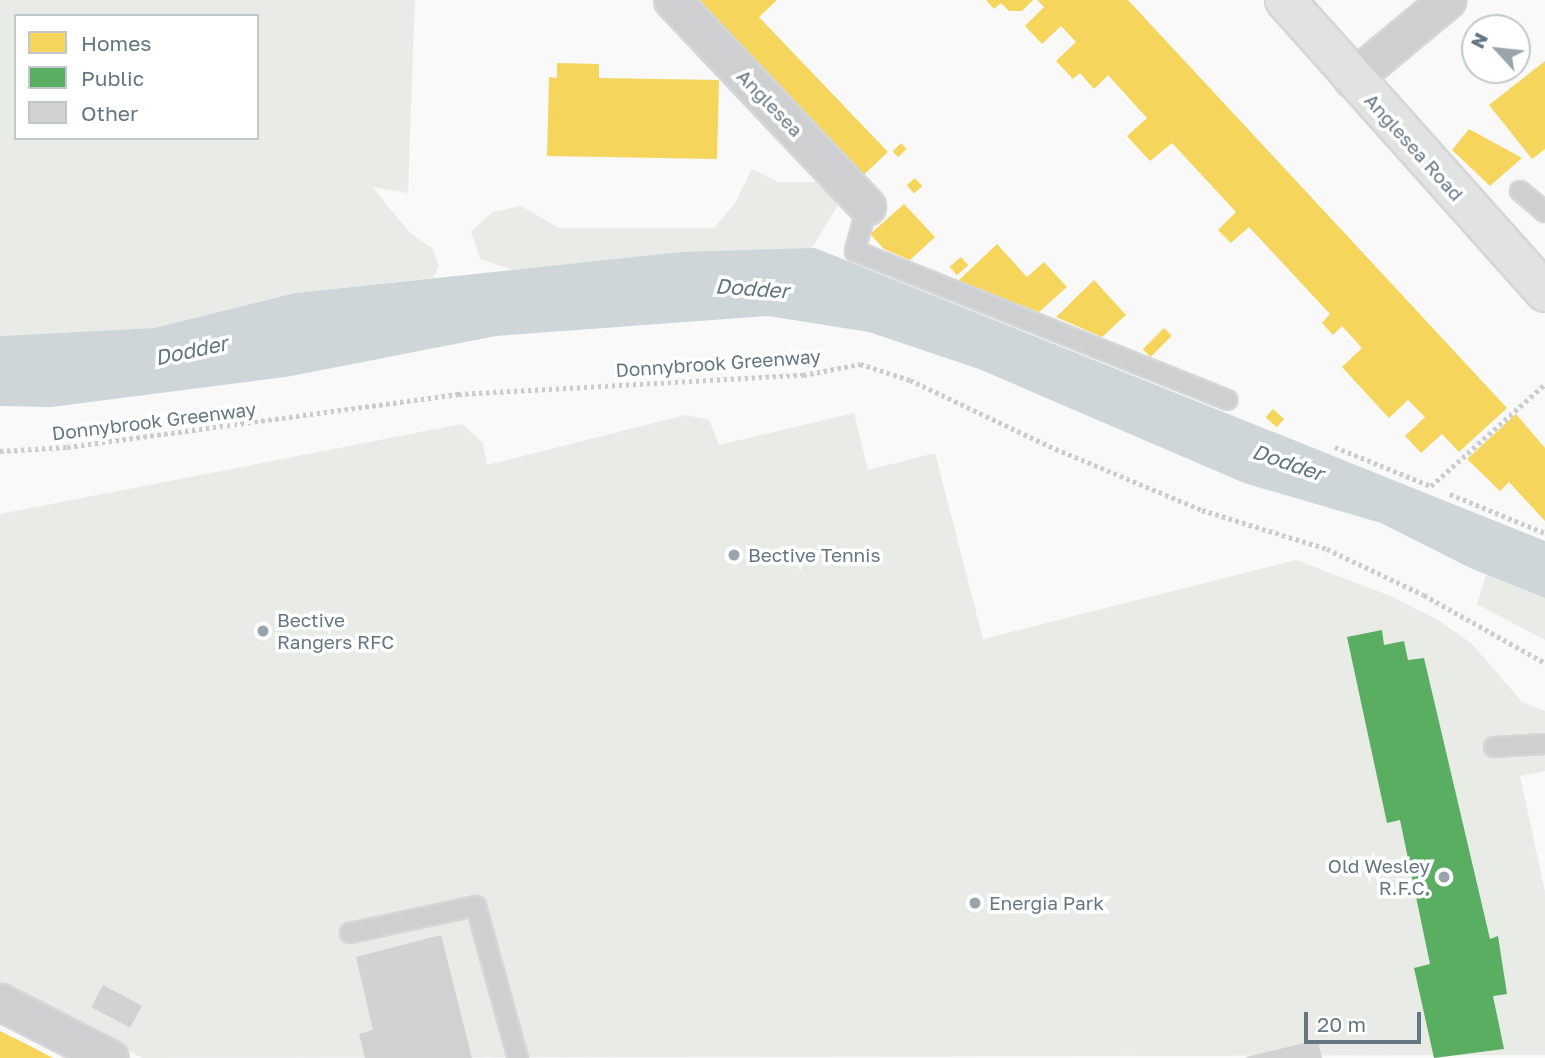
<!DOCTYPE html>
<html>
<head>
<meta charset="utf-8">
<style>
  body { margin:0 }
  #map { position:relative; width:1545px; height:1058px; overflow:hidden; background:#f9f9f9; font-family:"Golos Text",sans-serif }
  div>[style] { position:absolute }
  .green>* { inset:0; background:#e8ebe6 }
  .water>* { inset:0; background:#ced6d9 }
  .homes>* { inset:0; background:#f6d55c; transform-origin:0 0 }
  .public>* { inset:0; background:#5aae61 }
  .building>* { inset:0; background:#d0d2d3; transform-origin:0 0 }
  .path>* { height:4.5px; margin-top:-2.25px; transform-origin:0; background:repeating-linear-gradient(90deg,#cbcccd 0 3.5px,transparent 0 7px) }
  .roads { filter:drop-shadow(2px 0 #d5d6d7) drop-shadow(-2px 0 #d5d6d7) drop-shadow(0 2px #d5d6d7) drop-shadow(0 -2px #d5d6d7) }
  .service>* { height:18px; margin:-9px; padding:0 9px; transform-origin:9px; border-radius:9px; background:#cecfd0 }
  .minor>* { height:35px; margin:-17.5px; padding:0 17.5px; transform-origin:17.5px; border-radius:17.5px; background:#cecfd0 }
  .secondary>* { height:38px; margin:-19px; padding:0 19px; transform-origin:19px; border-radius:19px; background:#e1e2e2 }
  .dots>* { width:19px; height:19px; translate:-50% -50%; box-sizing:border-box; border:4px solid #fff; border-radius:50% }
  span { translate:-50% -50%; white-space:nowrap; text-align:center; line-height:1.15; -webkit-text-stroke:7px #fff; paint-order:stroke }
  .street-label { font-size:19px; color:#657683 }
  .poi-label { font-size:19px; color:#657683 }
  .left { translate:0 -50%; text-align:left }
  .right { translate:-100% -50%; text-align:right }
  .water-label { font-size:21px; color:#60757c; font-style:italic }
  .legend { position:absolute; left:14px; top:14px; width:245px; height:126px; box-sizing:border-box; background:#fff; border:2px solid #c1c8cd; margin:0; padding:9px 12px; list-style:none; font-size:21px; color:#657683 }
  .legend li { display:flex; align-items:center; gap:14px; height:35px }
  .legend b { width:35px; border:2px solid #c1c8cd }
  .north { position:absolute; left:1461px; top:14px; width:70px; height:70px; box-sizing:border-box; background:#fff; border:2px solid #c1c8cd; border-radius:50%; rotate:297deg; font-size:19px; font-weight:700; line-height:28px; text-align:center; color:#657683 }
  .north::after { content:''; display:block; margin:auto; width:24px; height:32px; background:#99a4ac; clip-path:polygon(50% 0,100% 100%,50% 72%,0 100%) }
  .scale { position:absolute; left:1304px; top:1012px; width:117px; height:32px; box-sizing:border-box; border:4px solid #657683; border-top:0; padding-left:9px; font-size:21px; line-height:24px; white-space:nowrap; color:#657683; -webkit-text-stroke:5px #fff; paint-order:stroke }
</style>
</head>
<body>
<div id="map">
  <div class="green">
    <i style="clip-path:polygon(evenodd,0 0,415px 0,408px 193px,372px 187px,410px 233px,432px 248px,439px 266px,433px 278px,295px 293px,154px 328px,0 336px,0 0,16px 16px,257px 16px,257px 138px,16px 138px,16px 16px)"></i>
    <i style="clip-path:polygon(752px 169px,779px 182px,835px 182px,841px 200px,804px 261px,513px 270px,480px 259px,471px 231px,493px 212px,521px 206px,559px 228px,714px 228px,735px 203px)"></i>
    <i style="clip-path:polygon(854px 413px,868px 470px,935px 453px,983px 639px,1296px 560px,1393px 597px,1438px 620px,1471px 643px,1522px 702px,1545px 711px,1545px 771px,1520px 776px,1545px 892px,1545px 1055px,143px 1058px,0 985px,0 514px,462px 424px,483px 443px,487px 465px,686px 415px,709px 420px,719px 445px)"></i>
    <i style="clip-path:polygon(1486px 575px,1545px 598px,1545px 640px,1477px 604px)"></i>
  </div>
  <div class="water">
    <i style="clip-path:polygon(815px 248px,1545px 541px,1545px 598px,1470px 568px,1381px 523px,1244px 483px,979px 369px,869px 332px,768px 316px,496px 336px,286px 377px,51px 407px,0 406px,0 336px,154px 328px,295px 293px,681px 252px)"></i>
  </div>
  <div class="homes">
    <i style="clip-path:polygon(685px 0,777px 0,759px 17px,888px 152px,858px 180px)"></i>
    <i style="clip-path:polygon(986px 0,1033px 0,1022px 11px,1009px 11px,1001px 3px,994px 9px)"></i>
    <i style="clip-path:polygon(1037px 0,1128px 0,1507px 408px,1459px 452px,1442px 434px,1421px 453px,1405px 436px,1425px 417px,1408px 400px,1389px 418px,1375px 403px,1342px 367px,1362px 348px,1342px 326px,1333px 335px,1322px 323px,1330px 314px,1249px 227px,1231px 243px,1218px 230px,1236px 212px,1172px 143px,1150px 161px,1127px 136px,1147px 118px,1108px 75px,1094px 89px,1080px 73px,1073px 79px,1056px 61px,1076px 42px,1061px 26px,1042px 44px,1025px 26px,1044px 7px)"></i>
    <i style="clip-path:polygon(1545px 61px,1545px 149px,1532px 159px,1489px 105px)"></i>
    <i style="clip-path:polygon(557px 63px,599px 64px,599px 78px,719px 80px,717px 159px,547px 156px,549px 77px,557px 78px)"></i>
    <i style="clip-path:polygon(1469px 129px,1522px 158px,1490px 186px,1452px 150px)"></i>
    <i style="left:901px;top:143px;width:8px;height:12px;rotate:45deg"></i>
    <i style="left:915px;top:178px;width:11px;height:11px;rotate:49deg"></i>
    <i style="clip-path:polygon(904px 204px,935px 237px,910px 260px,884px 249px,870px 234px)"></i>
    <i style="clip-path:polygon(997px 244px,1027px 277px,1044px 262px,1067px 287px,1039px 312px,958px 281px)"></i>
    <i style="left:961px;top:257px;width:11px;height:15px;rotate:49deg"></i>
    <i style="clip-path:polygon(1094px 280px,1126px 315px,1102px 337px,1056px 317px)"></i>
    <i style="left:1164px;top:328px;width:11px;height:30px;rotate:45deg"></i>
    <i style="left:1273px;top:409px;width:15px;height:11px;rotate:42deg"></i>
    <i style="clip-path:polygon(1516px 414px,1545px 448px,1545px 521px,1509px 482px,1500px 491px,1467px 459px)"></i>
    <i style="clip-path:polygon(0 1031px,34px 1048px,53px 1058px,0 1058px)"></i>
  </div>
  <div class="public">
    <i style="clip-path:polygon(1382px 630px,1384px 645px,1404px 641px,1408px 660px,1424px 658px,1490px 939px,1498px 936px,1507px 994px,1493px 996px,1504px 1049px,1434px 1058px,1414px 968px,1430px 964px,1400px 820px,1387px 823px,1347px 637px)"></i>
  </div>
  <div class="building">
    <i style="clip-path:polygon(441px 935px,472px 1058px,365px 1058px,359px 1034px,373px 1030px,356px 957px)"></i>
    <i style="left:103px;top:985px;width:44px;height:25px;rotate:28deg"></i>
    <i style="clip-path:polygon(1318px 1040px,1322px 1058px,1246px 1058px,1246px 1057px)"></i>
  </div>
  <div class="path">
    <i style="left:1335px;top:447px;width:104px;rotate:22.1deg"></i>
    <i style="left:1431px;top:486px;width:153px;rotate:-41.8deg"></i>
    <i style="left:0;top:451px;width:67px;rotate:-3.4deg"></i>
    <i style="left:67px;top:447px;width:395px;rotate:-7.7deg"></i>
    <i style="left:458px;top:394px;width:346px;rotate:-3.2deg"></i>
    <i style="left:803px;top:375px;width:58px;rotate:-10.9deg"></i>
    <i style="left:860px;top:364px;width:52px;rotate:17.7deg"></i>
    <i style="left:910px;top:380px;width:154px;rotate:25.4deg"></i>
    <i style="left:1049px;top:446px;width:166px;rotate:22.7deg"></i>
    <i style="left:1202px;top:510px;width:131px;rotate:17.3deg"></i>
    <i style="left:1327px;top:549px;width:107px;rotate:25.4deg"></i>
    <i style="left:1424px;top:595px;width:139px;rotate:29.3deg"></i>
    <i style="left:1450px;top:494px;width:103px;rotate:22.3deg"></i>
  </div>
  <div class="roads">
    <div class="service">
      <i style="left:1520px;top:191px;width:33px;rotate:40deg"></i>
      <i style="left:867px;top:206px;width:47px;rotate:104.9deg"></i>
      <i style="left:855px;top:251px;width:401px;rotate:21.8deg"></i>
      <i style="left:1494px;top:747px;width:51px;rotate:-3.4deg"></i>
      <i style="left:350px;top:933px;width:129px;rotate:-12.1deg"></i>
      <i style="left:476px;top:906px;width:158px;rotate:74.6deg"></i>
    </div>
    <div class="minor">
      <i style="left:672px;top:0;width:284px;rotate:46.6deg"></i>
      <i style="left:1352px;top:79px;width:124px;rotate:-39.7deg"></i>
      <i style="left:0;top:1002px;width:123px;rotate:27deg"></i>
    </div>
    <div class="secondary">
      <i style="left:1285px;top:0;width:391px;rotate:48.3deg"></i>
    </div>
  </div>
  <div class="dots">
    <i style="left:734px;top:555px;background:#99a4ac"></i>
    <i style="left:263px;top:631px;background:#99a4ac"></i>
    <i style="left:1444px;top:877px;background:#99a4ac"></i>
    <i style="left:975px;top:903px;background:#99a4ac"></i>
  </div>
  <div class="street-label">
    <span style="left:770px;top:103px;rotate:46deg">Anglesea</span>
    <span style="left:1414px;top:147px;rotate:48deg">Anglesea Road</span>
    <span style="left:718px;top:363px;rotate:-4deg">Donnybrook Greenway</span>
    <span style="left:154px;top:421px;rotate:-7deg">Donnybrook Greenway</span>
  </div>
  <div class="poi-label">
    <span class="left" style="left:748px;top:555px">Bective Tennis</span>
    <span class="left" style="left:277px;top:631px">Bective<br>Rangers RFC</span>
    <span class="right" style="left:1430px;top:877px">Old Wesley<br>R.F.C.</span>
    <span class="left" style="left:989px;top:903px">Energia Park</span>
  </div>
  <div class="water-label">
    <span style="left:752px;top:288px;rotate:4deg">Dodder</span>
    <span style="left:191px;top:350px;rotate:-12deg">Dodder</span>
    <span style="left:1288px;top:462px;rotate:19deg">Dodder</span>
  </div>
  <ul class="legend">
  <li><b style="height:19px;background:#f6d55c"></b>Homes</li>
  <li><b style="height:19px;background:#5aae61"></b>Public</li>
  <li><b style="height:19px;background:#d0d2d3"></b>Other</li>
  </ul>
  <div class="north">N</div>
  <div class="scale">20 m</div>
</div>
</body>
</html>
